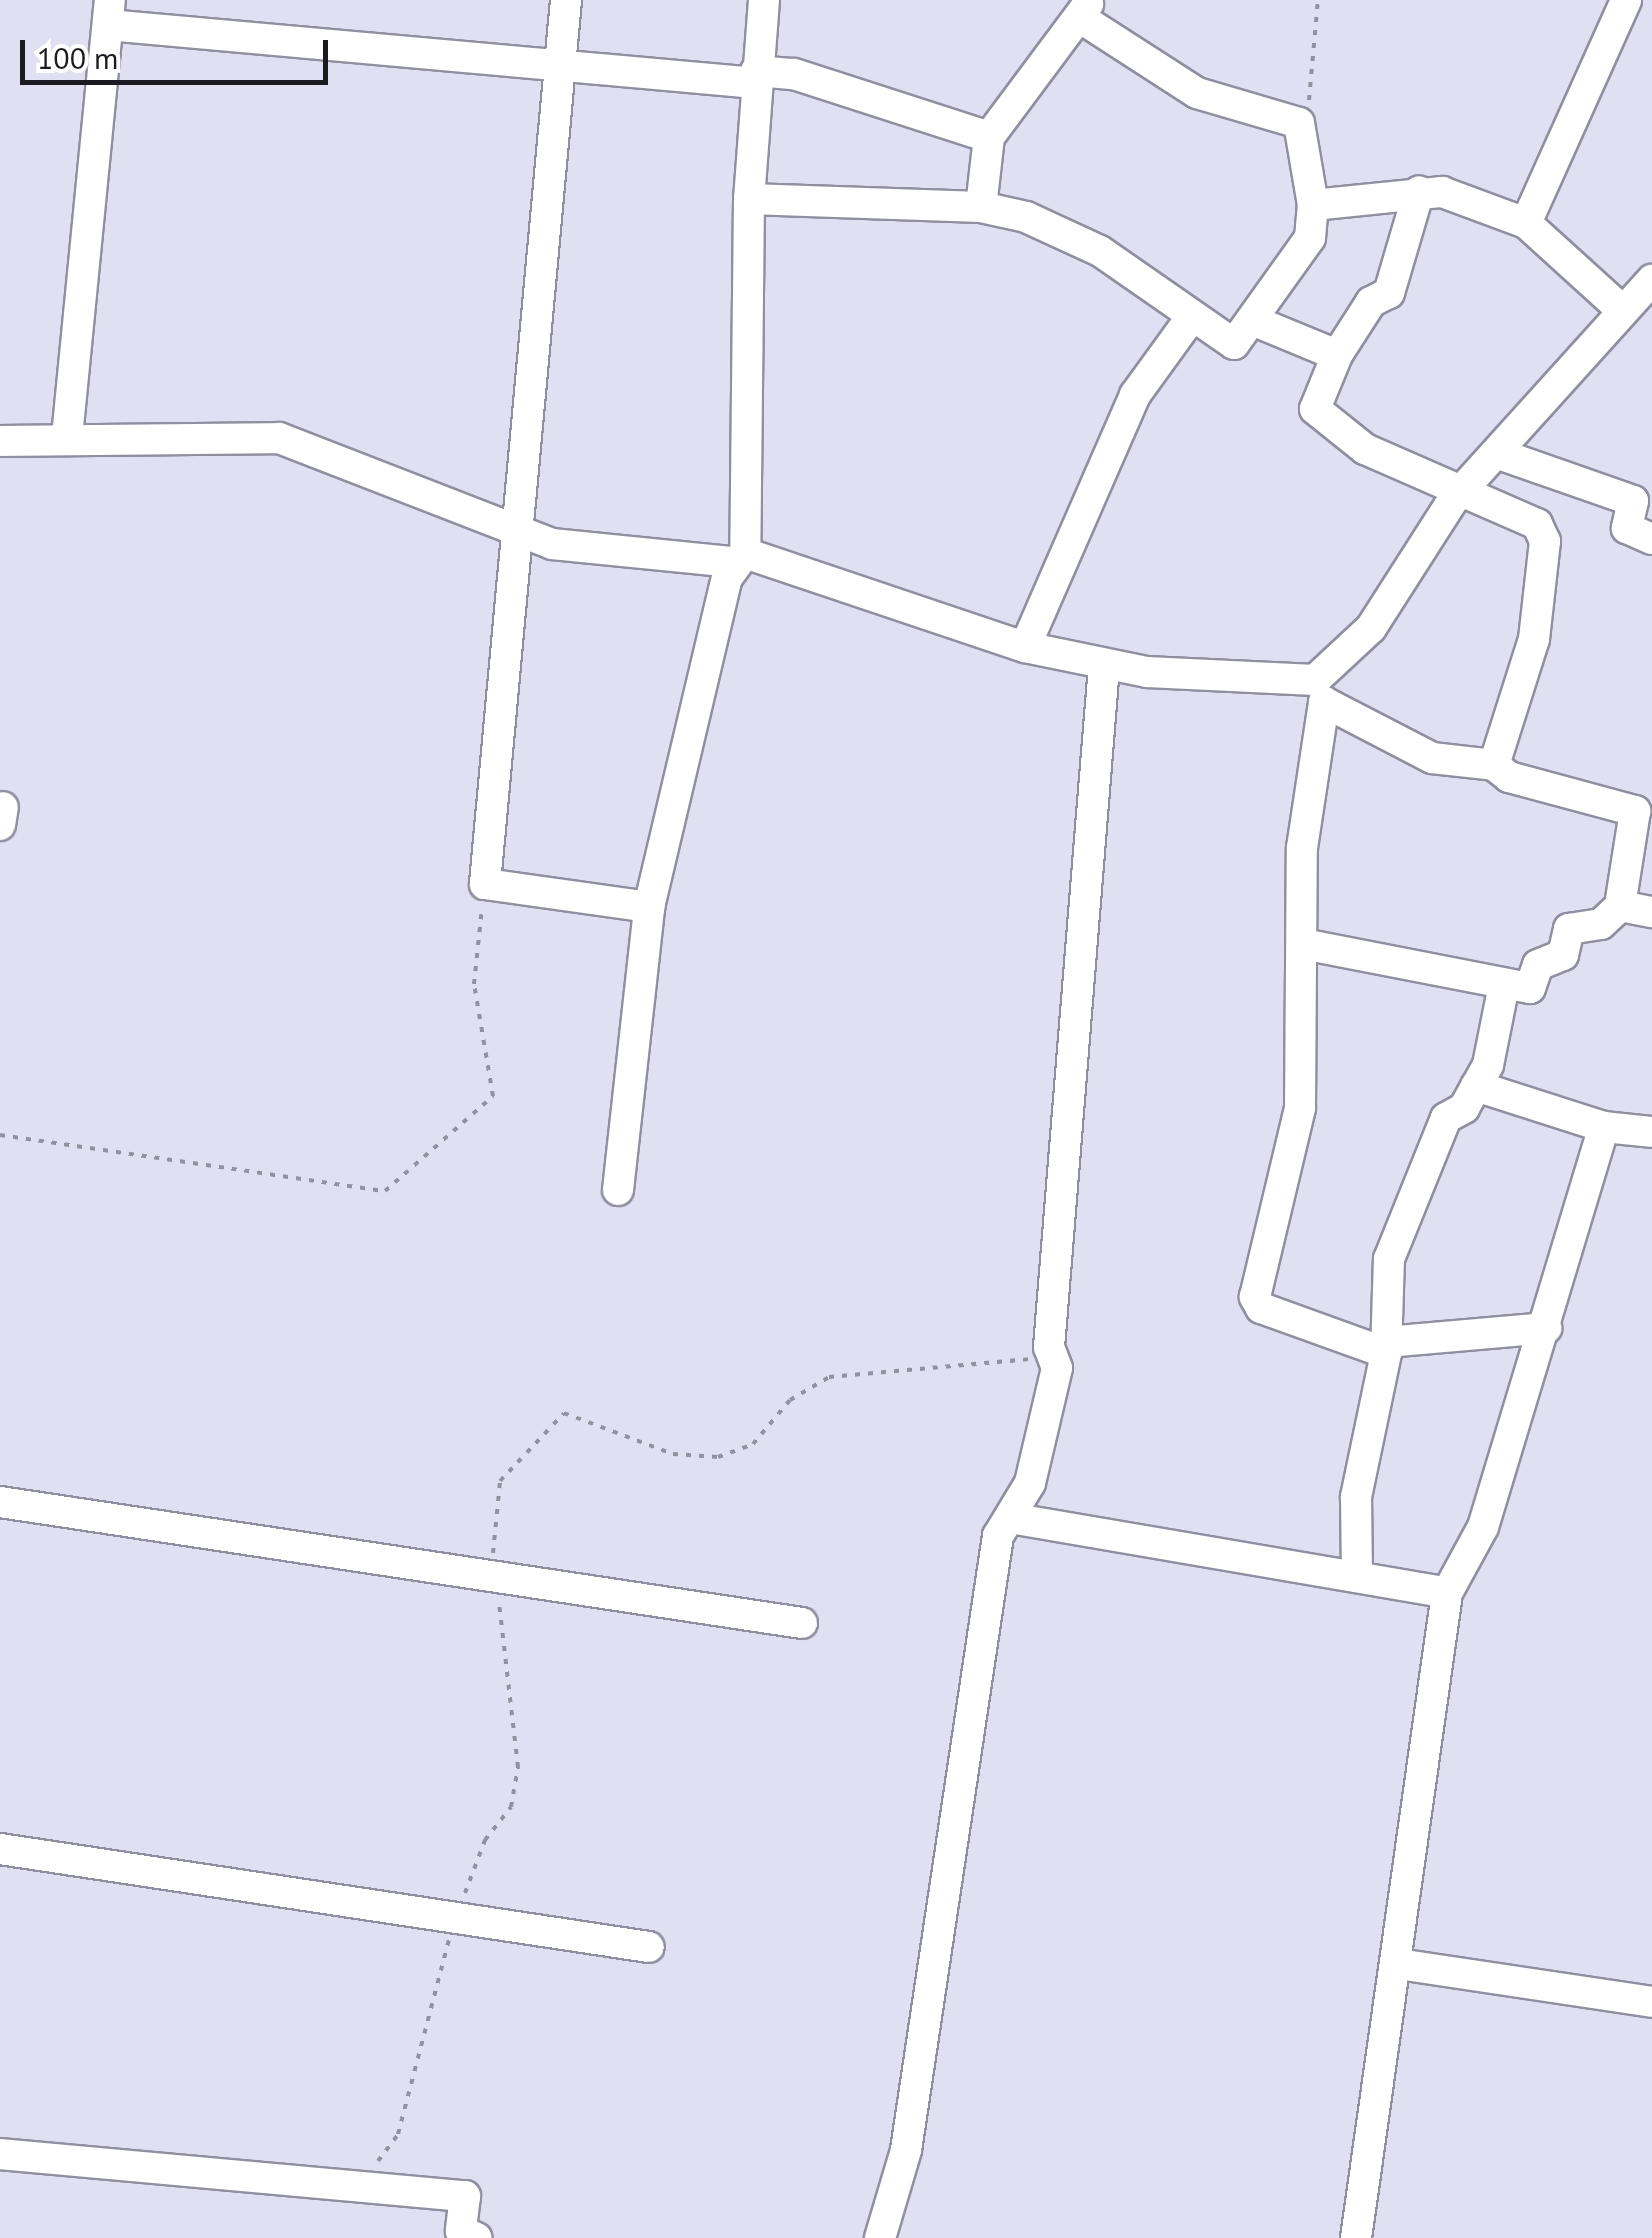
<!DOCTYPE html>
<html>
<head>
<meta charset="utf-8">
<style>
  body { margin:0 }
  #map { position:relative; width:1652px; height:2238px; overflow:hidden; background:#e1dff2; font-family:"PT Sans",sans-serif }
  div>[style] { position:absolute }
  .path>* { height:4px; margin-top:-2px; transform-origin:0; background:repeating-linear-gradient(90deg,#92919e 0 5px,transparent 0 13px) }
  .roads { filter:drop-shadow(2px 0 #908fa0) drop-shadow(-2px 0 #908fa0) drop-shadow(0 2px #908fa0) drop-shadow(0 -2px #908fa0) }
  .minor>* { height:30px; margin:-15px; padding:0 15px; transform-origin:15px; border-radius:15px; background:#fff }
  span { translate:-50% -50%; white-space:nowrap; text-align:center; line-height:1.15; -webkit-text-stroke:8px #fff; paint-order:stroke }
  .scale { position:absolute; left:20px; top:40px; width:308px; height:45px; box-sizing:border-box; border:5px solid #1a1a20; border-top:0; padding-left:12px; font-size:30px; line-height:35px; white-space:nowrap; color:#1a1a20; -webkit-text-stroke:8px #fff; paint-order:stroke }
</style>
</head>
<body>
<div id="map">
  <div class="path">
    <i style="left:1309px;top:100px;width:100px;rotate:-84.9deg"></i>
    <i style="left:0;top:1135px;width:389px;rotate:8.3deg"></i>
    <i style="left:385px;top:1191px;width:144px;rotate:-41.3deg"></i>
    <i style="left:493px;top:1096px;width:114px;rotate:-99.6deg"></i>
    <i style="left:474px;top:984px;width:76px;rotate:-84deg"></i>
    <i style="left:493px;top:1553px;width:72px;rotate:-84.4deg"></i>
    <i style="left:500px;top:1481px;width:93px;rotate:-46.7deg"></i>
    <i style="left:564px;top:1413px;width:116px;rotate:20.6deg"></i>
    <i style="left:673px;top:1454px;width:45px;rotate:3.8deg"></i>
    <i style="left:718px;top:1457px;width:37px;rotate:-20deg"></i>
    <i style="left:753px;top:1444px;width:57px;rotate:-49.9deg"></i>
    <i style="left:790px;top:1400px;width:45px;rotate:-30.5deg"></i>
    <i style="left:829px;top:1377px;width:201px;rotate:-5.1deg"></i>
    <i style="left:465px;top:1893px;width:57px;rotate:-69.3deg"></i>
    <i style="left:485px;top:1840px;width:42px;rotate:-51.8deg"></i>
    <i style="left:511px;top:1807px;width:41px;rotate:-80.1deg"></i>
    <i style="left:518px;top:1767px;width:166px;rotate:-96.6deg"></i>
    <i style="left:378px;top:2161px;width:34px;rotate:-53deg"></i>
    <i style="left:398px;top:2134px;width:202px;rotate:-75.3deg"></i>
  </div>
  <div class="roads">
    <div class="minor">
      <i style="left:566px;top:0;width:888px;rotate:95.24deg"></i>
      <i style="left:485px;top:884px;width:166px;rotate:8deg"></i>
      <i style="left:649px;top:907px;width:338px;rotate:-76.7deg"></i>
      <i style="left:727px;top:578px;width:31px;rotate:-54deg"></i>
      <i style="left:764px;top:0;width:200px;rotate:94.3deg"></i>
      <i style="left:749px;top:199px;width:354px;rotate:90.6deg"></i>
      <i style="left:745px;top:553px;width:295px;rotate:18.6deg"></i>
      <i style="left:1025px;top:647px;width:125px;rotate:11.6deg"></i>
      <i style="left:1147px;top:672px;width:168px;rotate:2.7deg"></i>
      <i style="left:1315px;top:680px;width:76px;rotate:-42.9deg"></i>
      <i style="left:1371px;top:628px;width:152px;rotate:-57.4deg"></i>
      <i style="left:1453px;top:500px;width:297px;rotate:-47.9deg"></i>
      <i style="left:1079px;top:17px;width:140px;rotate:32.8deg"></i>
      <i style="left:1197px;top:93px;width:106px;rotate:16.4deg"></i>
      <i style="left:1299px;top:123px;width:83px;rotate:80.3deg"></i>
      <i style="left:108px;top:25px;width:650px;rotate:5.12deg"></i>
      <i style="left:756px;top:71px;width:38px;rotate:5deg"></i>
      <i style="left:794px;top:74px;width:205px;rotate:17.9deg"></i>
      <i style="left:749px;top:199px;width:232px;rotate:2deg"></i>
      <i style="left:981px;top:207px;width:46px;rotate:12.5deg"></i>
      <i style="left:1026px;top:217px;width:81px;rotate:24.7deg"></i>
      <i style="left:1100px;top:251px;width:163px;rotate:34.8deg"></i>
      <i style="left:1234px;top:344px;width:130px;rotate:-54.4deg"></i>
      <i style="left:1310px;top:238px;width:33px;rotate:-85deg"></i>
      <i style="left:1313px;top:205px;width:130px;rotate:-5.8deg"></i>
      <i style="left:1442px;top:192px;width:90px;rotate:20.3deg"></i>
      <i style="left:1526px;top:223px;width:130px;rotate:42.2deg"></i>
      <i style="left:981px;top:207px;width:70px;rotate:-83.5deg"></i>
      <i style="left:989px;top:137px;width:166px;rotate:-53.3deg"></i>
      <i style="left:1526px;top:223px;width:244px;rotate:-65.8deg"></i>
      <i style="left:1252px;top:320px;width:92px;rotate:22.4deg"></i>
      <i style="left:1337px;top:355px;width:58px;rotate:112.2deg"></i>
      <i style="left:1315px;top:409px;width:64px;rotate:38.7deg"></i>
      <i style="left:1365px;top:449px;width:188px;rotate:23.6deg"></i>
      <i style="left:1537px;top:524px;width:19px;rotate:65deg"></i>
      <i style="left:1545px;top:541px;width:99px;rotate:96.4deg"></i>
      <i style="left:1534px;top:639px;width:132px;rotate:107.6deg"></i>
      <i style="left:1337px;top:355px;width:63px;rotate:-57.3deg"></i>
      <i style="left:1371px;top:302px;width:20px;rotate:-27deg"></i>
      <i style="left:1389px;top:293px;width:106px;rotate:-73.6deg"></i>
      <i style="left:67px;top:437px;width:439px;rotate:-84.4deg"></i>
      <i style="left:0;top:441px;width:279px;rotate:-0.6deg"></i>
      <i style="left:279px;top:438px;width:293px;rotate:21.2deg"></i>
      <i style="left:552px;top:544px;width:182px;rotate:5.7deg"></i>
      <i style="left:1499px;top:454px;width:142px;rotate:19.3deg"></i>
      <i style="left:1633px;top:501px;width:28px;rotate:103deg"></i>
      <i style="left:1627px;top:528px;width:27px;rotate:24deg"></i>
      <i style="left:1025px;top:647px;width:275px;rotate:-66.4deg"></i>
      <i style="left:1135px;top:395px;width:94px;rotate:-54.1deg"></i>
      <i style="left:0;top:825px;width:18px;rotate:-81deg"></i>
      <i style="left:1308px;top:945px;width:226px;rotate:11deg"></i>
      <i style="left:1530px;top:988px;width:24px;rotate:-71deg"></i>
      <i style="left:1538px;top:965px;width:27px;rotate:-22deg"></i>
      <i style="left:1563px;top:955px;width:27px;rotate:-77deg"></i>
      <i style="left:1569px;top:929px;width:32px;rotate:-9deg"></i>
      <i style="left:1601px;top:924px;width:26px;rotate:-43deg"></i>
      <i style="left:1476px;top:1086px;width:134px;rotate:17.8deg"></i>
      <i style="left:618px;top:1190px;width:285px;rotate:-83.7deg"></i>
      <i style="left:1387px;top:1342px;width:160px;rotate:-5deg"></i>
      <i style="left:1386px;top:1353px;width:94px;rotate:-88.2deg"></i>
      <i style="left:1389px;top:1259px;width:152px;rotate:-68deg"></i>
      <i style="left:1446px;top:1118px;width:21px;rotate:-29deg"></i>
      <i style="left:1464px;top:1108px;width:49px;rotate:-60.8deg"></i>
      <i style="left:1488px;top:1065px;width:82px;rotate:-78.7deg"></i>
      <i style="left:0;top:1502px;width:811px;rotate:8.58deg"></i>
      <i style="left:1010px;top:1518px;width:443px;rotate:9.7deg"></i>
      <i style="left:1357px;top:1577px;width:80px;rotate:-90.7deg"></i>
      <i style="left:1356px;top:1497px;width:147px;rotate:-78.2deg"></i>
      <i style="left:1386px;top:1353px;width:133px;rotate:-160.2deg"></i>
      <i style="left:1261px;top:1308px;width:13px;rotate:-119deg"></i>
      <i style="left:1255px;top:1297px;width:194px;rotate:-76.6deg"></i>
      <i style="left:1300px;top:1108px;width:260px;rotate:-89.6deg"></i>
      <i style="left:1302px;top:848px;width:148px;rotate:-81.4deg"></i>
      <i style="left:1324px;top:702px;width:122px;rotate:27.4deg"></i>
      <i style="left:1432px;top:758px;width:62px;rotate:6.4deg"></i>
      <i style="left:1494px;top:765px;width:19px;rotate:39deg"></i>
      <i style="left:1509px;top:777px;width:131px;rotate:15.1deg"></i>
      <i style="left:1635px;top:811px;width:96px;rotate:99deg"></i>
      <i style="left:1620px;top:906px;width:33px;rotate:11deg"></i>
      <i style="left:0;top:1849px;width:656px;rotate:8.59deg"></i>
      <i style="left:1398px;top:1964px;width:257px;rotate:8.5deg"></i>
      <i style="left:0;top:2154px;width:467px;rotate:5.2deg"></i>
      <i style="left:465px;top:2196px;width:35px;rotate:97deg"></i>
      <i style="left:461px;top:2231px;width:17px;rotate:24deg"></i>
      <i style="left:880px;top:2238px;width:92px;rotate:-73.5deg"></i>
      <i style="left:906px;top:2150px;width:621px;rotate:-81.48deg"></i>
      <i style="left:998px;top:1536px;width:62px;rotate:-58.9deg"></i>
      <i style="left:1030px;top:1483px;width:118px;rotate:-76.8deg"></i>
      <i style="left:1057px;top:1368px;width:22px;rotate:-111deg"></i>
      <i style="left:1049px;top:1347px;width:682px;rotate:-85.38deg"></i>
      <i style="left:1356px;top:2238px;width:651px;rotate:-81.97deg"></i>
      <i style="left:1447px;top:1593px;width:75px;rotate:-61.4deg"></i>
      <i style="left:1483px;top:1527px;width:418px;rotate:-73.2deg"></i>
      <i style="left:1604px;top:1127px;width:48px;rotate:5.9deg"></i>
    </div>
  </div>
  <div class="scale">100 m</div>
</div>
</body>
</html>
